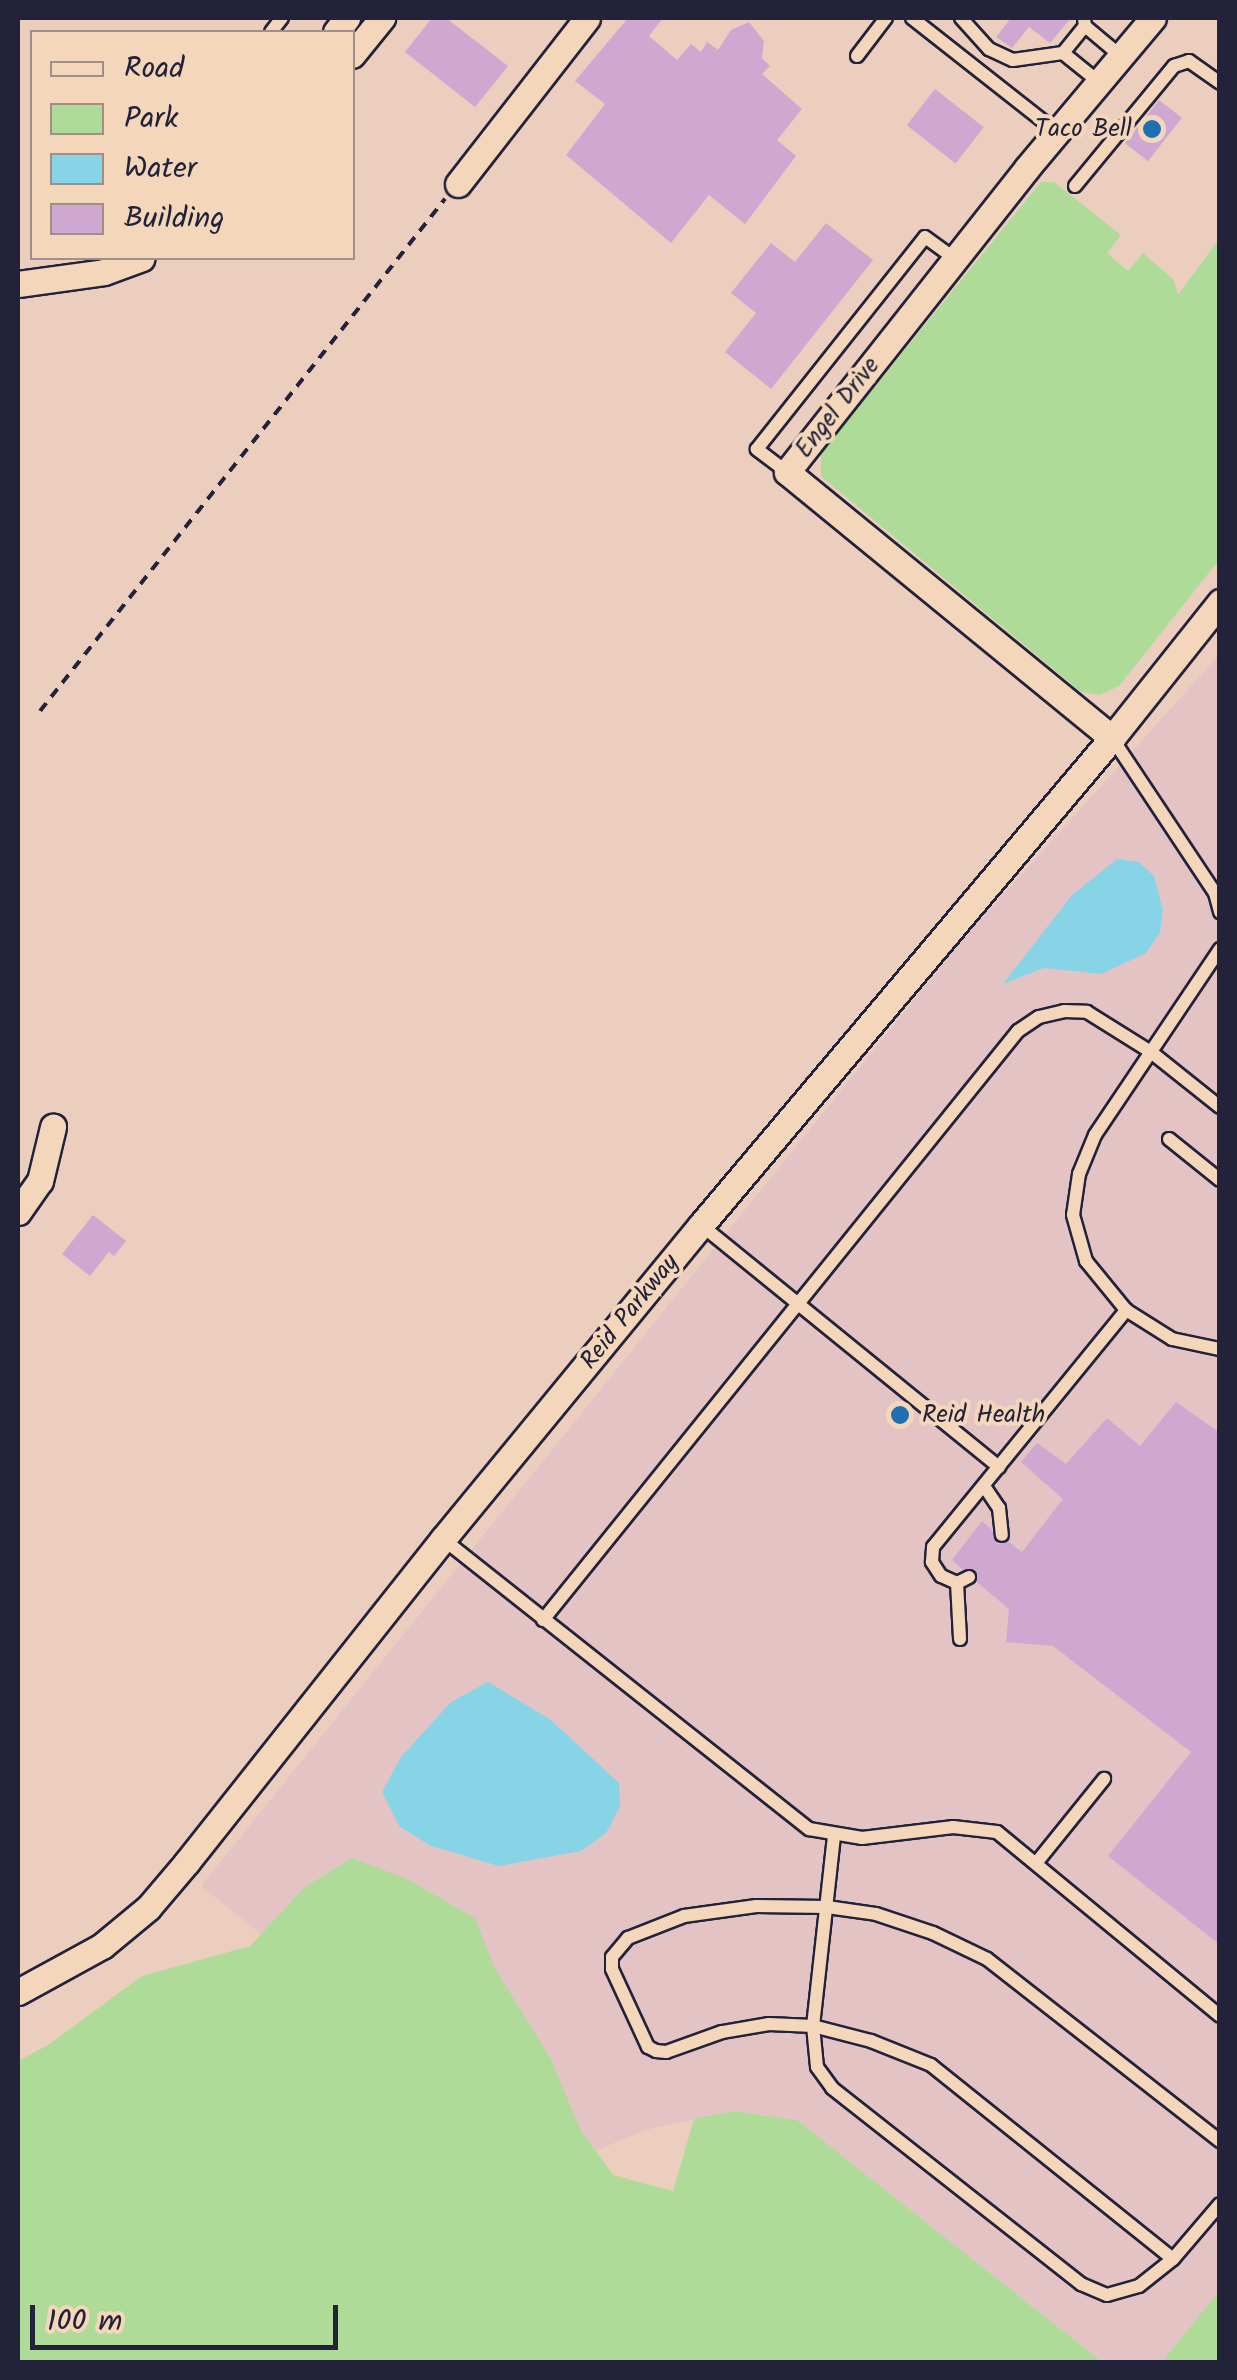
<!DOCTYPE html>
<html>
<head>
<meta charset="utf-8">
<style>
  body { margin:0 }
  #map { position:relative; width:1237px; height:2380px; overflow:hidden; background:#eccebf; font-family:Kalam,sans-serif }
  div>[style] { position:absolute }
  .built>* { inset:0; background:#e3c3c4 }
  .green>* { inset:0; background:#afdb99 }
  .water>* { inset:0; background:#88d4e7 }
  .building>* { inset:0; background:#cea8d1; transform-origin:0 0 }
  .path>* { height:4px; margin-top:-2px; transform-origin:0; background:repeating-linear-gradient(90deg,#22223b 0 10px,transparent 0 18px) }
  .roads { filter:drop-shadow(2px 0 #22223b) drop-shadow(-2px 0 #22223b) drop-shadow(0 2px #22223b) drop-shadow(0 -2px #22223b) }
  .lane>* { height:12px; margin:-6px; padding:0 6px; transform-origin:6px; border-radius:6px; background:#f4d7bb }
  .street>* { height:25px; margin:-12.5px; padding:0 12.5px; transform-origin:12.5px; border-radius:12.5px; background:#f4d7bb }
  .dots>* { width:28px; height:28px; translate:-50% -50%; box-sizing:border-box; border:5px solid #f4d7bb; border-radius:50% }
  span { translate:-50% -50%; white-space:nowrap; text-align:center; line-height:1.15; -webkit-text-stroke:8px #f4d7bb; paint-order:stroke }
  .poi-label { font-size:25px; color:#22223b }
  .right { translate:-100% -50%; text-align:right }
  .left { translate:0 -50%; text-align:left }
  .street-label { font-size:25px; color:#22223b }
  .frame { position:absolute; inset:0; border:20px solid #22223b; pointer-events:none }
  .legend { position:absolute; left:30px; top:30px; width:325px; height:230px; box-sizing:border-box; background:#f4d7bb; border:2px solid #a08f88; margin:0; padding:12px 18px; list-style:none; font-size:30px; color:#22223b }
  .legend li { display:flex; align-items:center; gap:20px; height:50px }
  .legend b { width:50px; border:2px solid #a08f88 }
  .scale { position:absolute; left:30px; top:2305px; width:308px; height:45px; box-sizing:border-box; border:5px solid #22223b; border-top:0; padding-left:12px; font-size:30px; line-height:35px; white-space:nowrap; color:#22223b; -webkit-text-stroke:8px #f4d7bb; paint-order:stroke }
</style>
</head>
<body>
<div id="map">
  <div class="built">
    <i style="clip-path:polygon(1219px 655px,1219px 2362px,1102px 2362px,797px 2120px,733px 2111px,645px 2130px,555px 2168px,201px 1886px,959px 944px)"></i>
  </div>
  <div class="green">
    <i style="clip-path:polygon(1041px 182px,1054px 182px,1121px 235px,1107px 253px,1128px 271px,1143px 253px,1174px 280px,1178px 295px,1219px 239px,1219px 560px,1119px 686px,1100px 695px,1081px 692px,821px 476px,821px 453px)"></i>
    <i style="clip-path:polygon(352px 1858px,407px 1879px,475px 1918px,494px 1967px,551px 2059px,580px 2129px,613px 2175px,673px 2191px,694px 2119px,733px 2111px,797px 2120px,1102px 2362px,18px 2362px,18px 2061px,48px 2045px,142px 1976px,250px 1946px,305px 1887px)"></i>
    <i style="clip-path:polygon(1219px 2291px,1219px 2362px,1162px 2362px)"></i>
  </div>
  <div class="water">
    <i style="clip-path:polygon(1117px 859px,1139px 862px,1154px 876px,1163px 910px,1160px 933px,1146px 953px,1101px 974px,1044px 968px,1003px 984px,1072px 895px)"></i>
    <i style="clip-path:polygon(488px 1682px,551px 1720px,619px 1783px,620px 1806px,606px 1833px,581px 1851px,499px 1866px,431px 1846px,400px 1827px,382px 1792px,401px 1757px,451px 1702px)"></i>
  </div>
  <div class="building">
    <i style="clip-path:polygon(432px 18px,446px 18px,508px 66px,475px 107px,405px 52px)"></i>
    <i style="clip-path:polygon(628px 18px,663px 18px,649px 36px,677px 60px,691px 44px,701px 52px,707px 42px,718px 50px,731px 30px,749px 22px,764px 41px,762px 58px,770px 66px,762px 74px,802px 109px,777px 140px,796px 156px,745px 224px,709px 195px,671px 243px,566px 155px,605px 104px,575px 81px)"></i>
    <i style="clip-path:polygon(1011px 18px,1071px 18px,1050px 43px,1029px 27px,1012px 48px,996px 37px)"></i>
    <i style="left:935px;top:89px;width:62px;height:46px;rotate:38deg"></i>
    <i style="left:1159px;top:100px;width:29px;height:55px;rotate:38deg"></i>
    <i style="clip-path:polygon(826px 223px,873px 260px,771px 389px,725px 352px,756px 313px,731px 293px,771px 243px,795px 262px)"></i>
    <i style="clip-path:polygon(93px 1215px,126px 1241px,114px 1256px,109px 1252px,90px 1276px,62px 1254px)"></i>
    <i style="clip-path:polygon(1176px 1402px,1220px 1433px,1220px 1945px,1108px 1856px,1191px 1752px,1053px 1646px,1006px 1642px,1009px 1609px,977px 1582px,975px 1569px,962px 1569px,952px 1560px,982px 1521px,991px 1529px,997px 1544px,1009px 1542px,1022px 1552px,1063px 1499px,1021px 1462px,1037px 1443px,1066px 1464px,1107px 1418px,1140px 1446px)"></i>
  </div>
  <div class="path">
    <i style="left:40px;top:711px;width:653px;rotate:-51.66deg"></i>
  </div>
  <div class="roads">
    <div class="lane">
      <i style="left:912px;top:18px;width:184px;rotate:38.2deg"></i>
      <i style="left:961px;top:18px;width:42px;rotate:47.9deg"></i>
      <i style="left:989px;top:49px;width:26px;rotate:25deg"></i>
      <i style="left:1013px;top:60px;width:50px;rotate:-8deg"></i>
      <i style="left:1063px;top:53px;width:35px;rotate:-51deg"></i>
      <i style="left:1084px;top:18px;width:8px;rotate:83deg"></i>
      <i style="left:1085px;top:26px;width:48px;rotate:40deg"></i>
      <i style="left:271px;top:32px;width:18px;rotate:-52deg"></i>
      <i style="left:1063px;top:53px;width:48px;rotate:39deg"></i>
      <i style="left:857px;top:56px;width:48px;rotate:-52.7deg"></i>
      <i style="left:1075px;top:186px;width:156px;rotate:-50.5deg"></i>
      <i style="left:1174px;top:66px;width:16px;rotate:-18deg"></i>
      <i style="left:1189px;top:61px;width:38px;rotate:35deg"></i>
      <i style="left:787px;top:472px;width:38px;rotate:-143deg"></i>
      <i style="left:757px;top:449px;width:270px;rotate:-51.6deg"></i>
      <i style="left:925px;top:237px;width:37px;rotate:36deg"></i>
      <i style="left:1112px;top:738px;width:186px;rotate:56.4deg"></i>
      <i style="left:1215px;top:893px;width:20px;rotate:75deg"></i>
      <i style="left:1220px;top:949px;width:224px;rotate:123.9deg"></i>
      <i style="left:1095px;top:1135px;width:42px;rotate:112.3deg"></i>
      <i style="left:1079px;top:1174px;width:41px;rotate:98.3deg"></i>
      <i style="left:1073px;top:1215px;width:48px;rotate:74.2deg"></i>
      <i style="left:1086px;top:1261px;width:63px;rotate:50.8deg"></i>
      <i style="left:1126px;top:1310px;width:54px;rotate:32.2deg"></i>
      <i style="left:1172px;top:1339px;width:49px;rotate:11.8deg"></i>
      <i style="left:1169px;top:1139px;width:65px;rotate:38.8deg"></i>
      <i style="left:701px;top:1225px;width:384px;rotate:39.1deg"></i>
      <i style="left:984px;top:1486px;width:27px;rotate:56deg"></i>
      <i style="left:999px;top:1508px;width:27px;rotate:84deg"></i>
      <i style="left:443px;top:1539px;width:467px;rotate:38.4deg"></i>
      <i style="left:809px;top:1829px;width:54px;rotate:9.6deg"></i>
      <i style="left:862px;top:1838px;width:92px;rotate:-6.9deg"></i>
      <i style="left:953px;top:1827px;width:44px;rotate:6.5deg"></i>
      <i style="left:997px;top:1832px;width:289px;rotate:39.5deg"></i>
      <i style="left:969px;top:1577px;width:13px;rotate:153deg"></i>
      <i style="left:957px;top:1583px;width:17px;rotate:-156deg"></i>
      <i style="left:941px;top:1576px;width:17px;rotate:-123deg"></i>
      <i style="left:932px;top:1562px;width:15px;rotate:-86deg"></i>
      <i style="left:933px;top:1547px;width:306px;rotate:-50.8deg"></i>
      <i style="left:957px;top:1583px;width:56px;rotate:86.9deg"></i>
      <i style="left:543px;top:1620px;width:757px;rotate:-51.12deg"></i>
      <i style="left:1018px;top:1031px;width:25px;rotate:-34deg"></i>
      <i style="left:1039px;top:1017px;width:26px;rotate:-13deg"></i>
      <i style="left:1064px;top:1011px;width:23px;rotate:2deg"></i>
      <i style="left:1087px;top:1012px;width:75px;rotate:32deg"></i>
      <i style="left:1151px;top:1052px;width:88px;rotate:38.6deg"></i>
      <i style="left:834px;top:1836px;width:191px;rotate:96.3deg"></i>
      <i style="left:813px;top:2026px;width:41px;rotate:84.4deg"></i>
      <i style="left:817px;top:2067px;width:26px;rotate:54deg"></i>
      <i style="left:832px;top:2088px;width:317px;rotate:38.2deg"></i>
      <i style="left:1081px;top:2284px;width:28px;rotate:23deg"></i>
      <i style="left:1107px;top:2295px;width:33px;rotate:-16deg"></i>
      <i style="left:1139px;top:2286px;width:43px;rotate:-38.5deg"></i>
      <i style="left:1173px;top:2259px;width:72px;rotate:-49.5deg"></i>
      <i style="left:1037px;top:1862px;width:107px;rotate:-51.1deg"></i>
      <i style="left:1173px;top:2259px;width:310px;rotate:-141.3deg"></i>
      <i style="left:931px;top:2065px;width:65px;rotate:-158.2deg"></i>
      <i style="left:871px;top:2041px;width:60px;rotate:-165.5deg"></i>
      <i style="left:813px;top:2026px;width:44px;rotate:-177.4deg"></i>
      <i style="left:769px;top:2024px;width:48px;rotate:170.3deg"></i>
      <i style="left:722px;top:2032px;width:59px;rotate:160.3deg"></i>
      <i style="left:666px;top:2052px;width:10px;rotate:-174deg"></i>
      <i style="left:656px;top:2051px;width:9px;rotate:-153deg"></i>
      <i style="left:648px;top:2047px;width:86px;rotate:-114.8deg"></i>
      <i style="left:612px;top:1969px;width:12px;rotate:-90deg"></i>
      <i style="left:612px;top:1957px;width:25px;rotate:-50deg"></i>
      <i style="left:628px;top:1938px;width:60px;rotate:-21.4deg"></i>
      <i style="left:684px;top:1916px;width:73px;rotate:-7.9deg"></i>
      <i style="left:756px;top:1906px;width:71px;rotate:0.8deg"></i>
      <i style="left:827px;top:1907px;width:49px;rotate:8.1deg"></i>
      <i style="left:876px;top:1914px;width:60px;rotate:18.4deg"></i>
      <i style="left:933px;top:1933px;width:60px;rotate:25.7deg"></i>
      <i style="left:987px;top:1959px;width:296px;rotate:38deg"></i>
    </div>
    <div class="street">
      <i style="left:336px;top:32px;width:18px;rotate:-52deg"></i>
      <i style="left:352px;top:55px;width:48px;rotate:-51deg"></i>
      <i style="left:458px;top:184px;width:210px;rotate:-52.1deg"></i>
      <i style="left:18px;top:284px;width:87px;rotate:-7.9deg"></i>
      <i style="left:104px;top:272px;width:40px;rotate:-20.2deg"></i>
      <i style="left:1112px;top:738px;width:420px;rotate:-140.7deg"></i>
      <i style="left:787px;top:472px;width:387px;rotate:-51.7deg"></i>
      <i style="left:1027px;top:168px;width:196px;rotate:-50deg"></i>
      <i style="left:18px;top:1212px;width:38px;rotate:-55deg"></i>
      <i style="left:40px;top:1181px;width:56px;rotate:-76.5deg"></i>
      <i style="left:18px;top:1992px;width:96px;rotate:-28.7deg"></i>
      <i style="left:102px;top:1946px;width:60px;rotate:-39.6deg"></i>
      <i style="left:148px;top:1908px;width:60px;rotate:-49.7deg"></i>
      <i style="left:187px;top:1862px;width:412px;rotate:-51.6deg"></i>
      <i style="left:443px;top:1539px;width:406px;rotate:-50.6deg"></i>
      <i style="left:701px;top:1225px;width:637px;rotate:-49.84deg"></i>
      <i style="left:1112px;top:738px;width:174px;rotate:-51.5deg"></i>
    </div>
  </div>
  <div class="dots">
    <i style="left:1152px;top:129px;background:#1f6fb2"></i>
    <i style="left:900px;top:1415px;background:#1f6fb2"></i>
  </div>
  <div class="poi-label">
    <span class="right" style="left:1132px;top:129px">Taco Bell</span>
    <span class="left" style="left:922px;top:1415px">Reid Health</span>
  </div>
  <div class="street-label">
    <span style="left:838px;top:408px;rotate:-52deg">Engel Drive</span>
    <span style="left:630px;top:1312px;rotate:-51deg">Reid Parkway</span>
  </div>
  <div class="frame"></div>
  <ul class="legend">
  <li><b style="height:12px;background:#f4d7bb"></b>Road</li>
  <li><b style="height:28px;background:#afdb99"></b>Park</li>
  <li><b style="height:28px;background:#88d4e7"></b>Water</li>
  <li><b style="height:28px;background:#cea8d1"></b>Building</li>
  </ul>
  <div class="scale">100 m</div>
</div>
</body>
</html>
